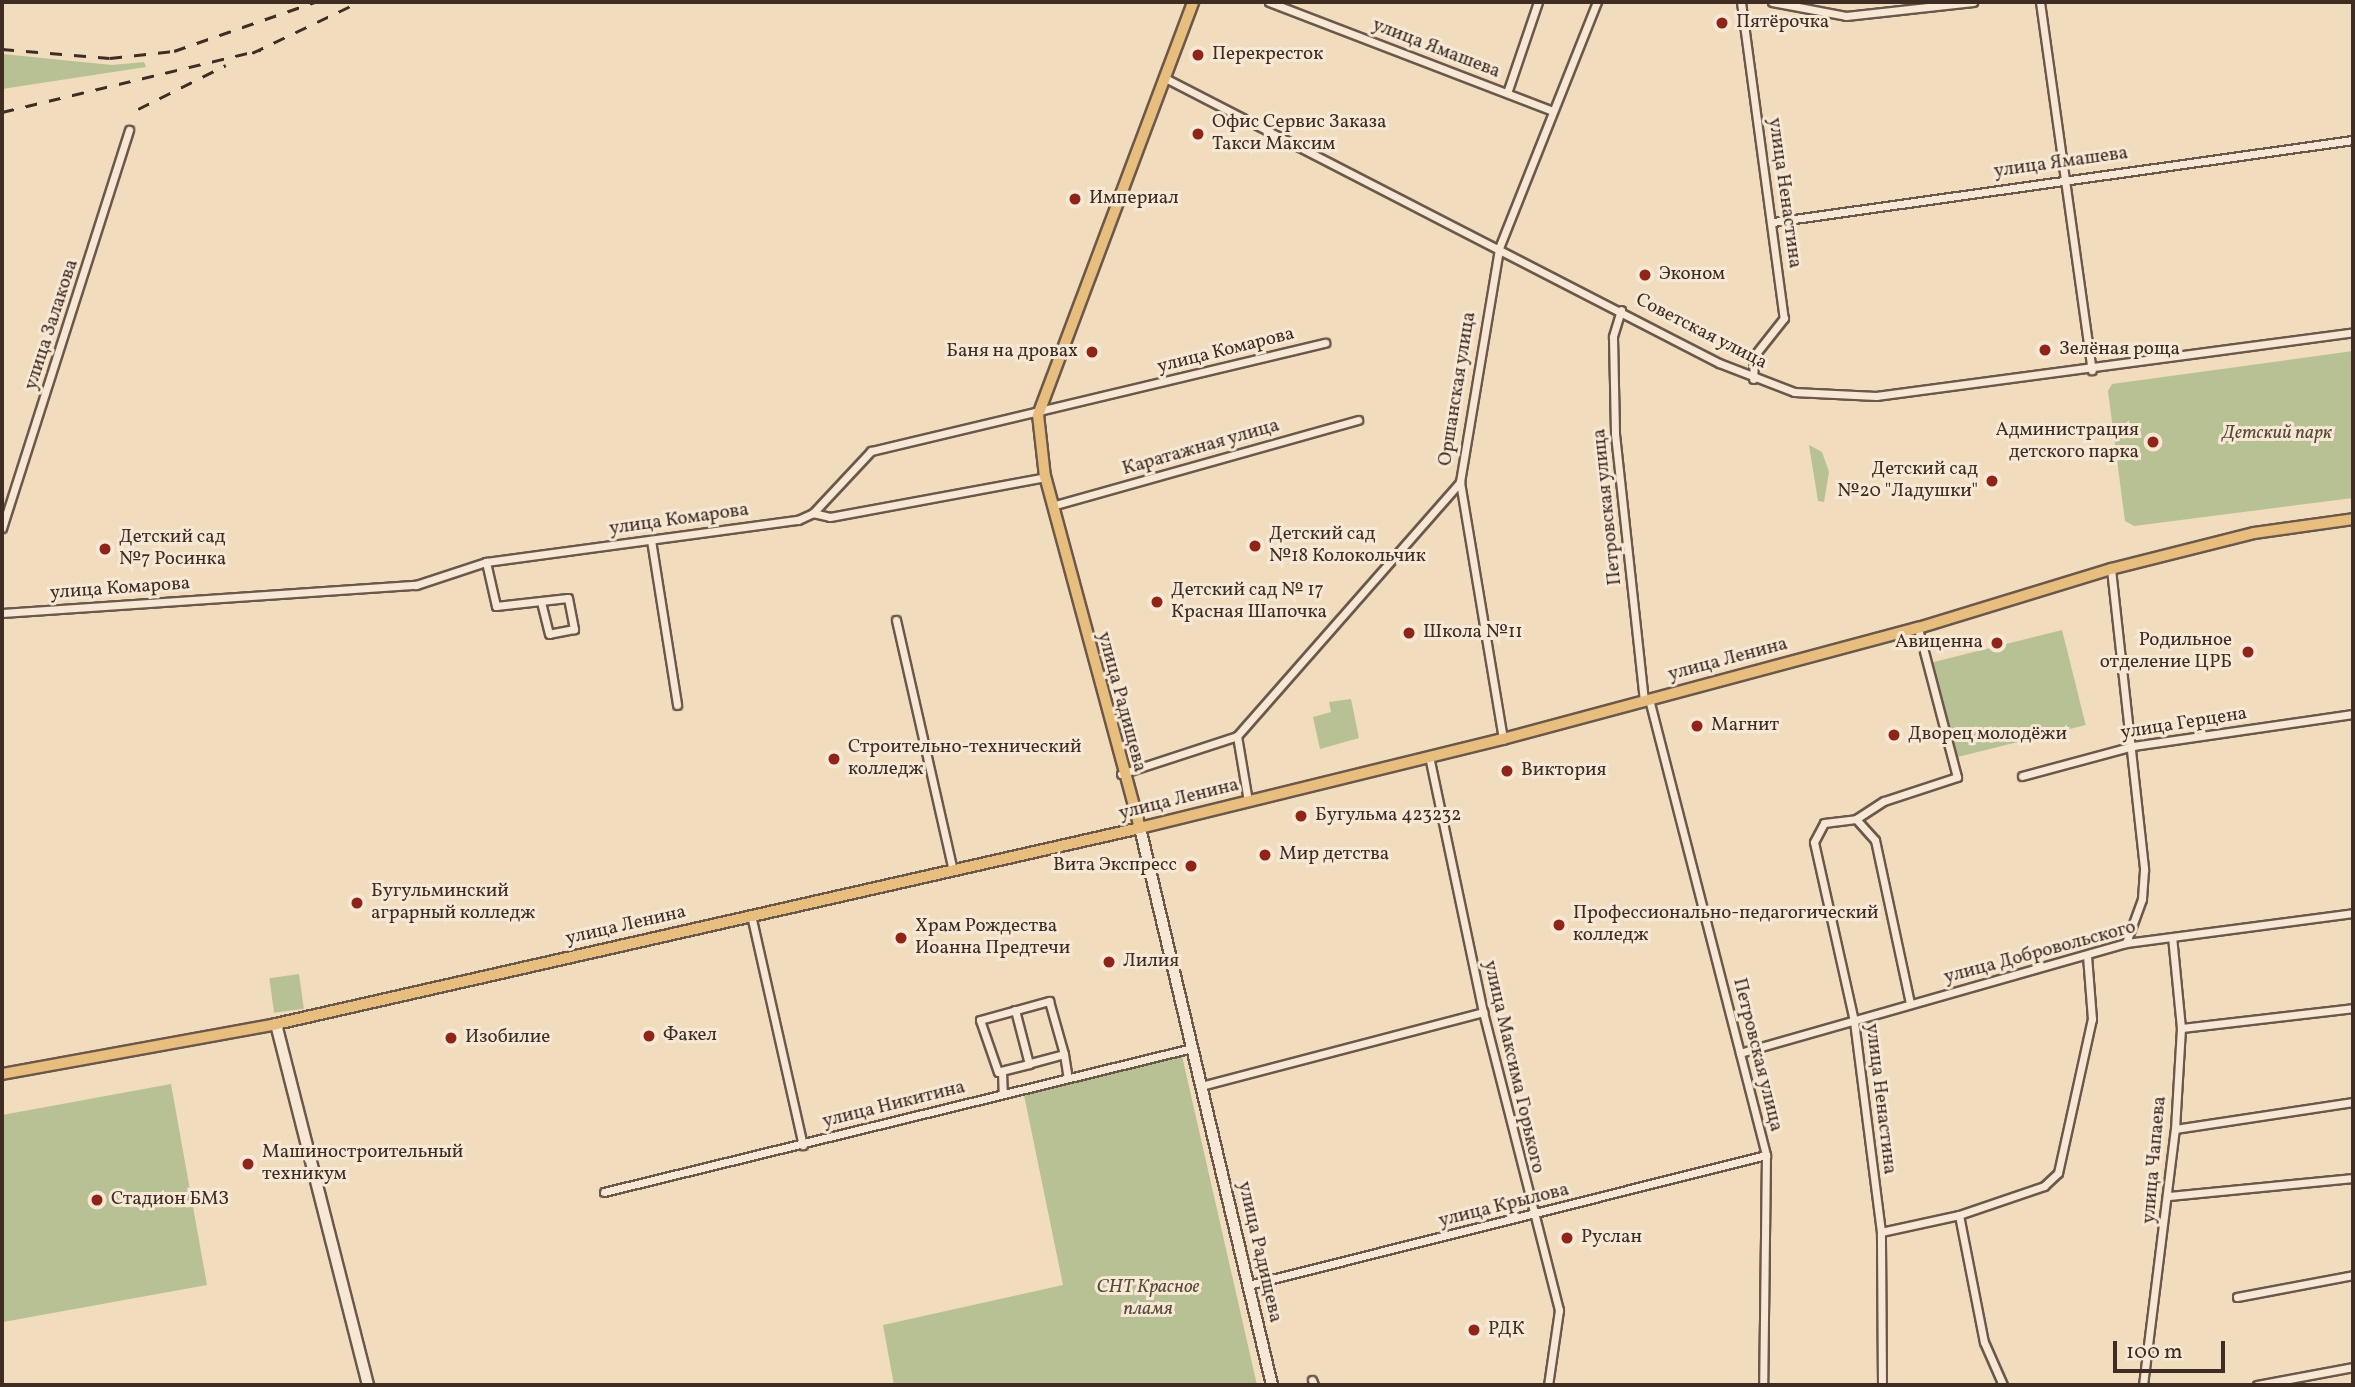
<!DOCTYPE html>
<html>
<head>
<meta charset="utf-8">
<style>
  body { margin:0 }
  #map { position:relative; width:2355px; height:1387px; overflow:hidden; background:#f1dcbd; font-family:Vollkorn,serif }
  div>[style] { position:absolute }
  .green>* { inset:0; background:#b8c193; transform-origin:0 0 }
  .roads { filter:drop-shadow(2px 0 #6c584a) drop-shadow(-2px 0 #6c584a) drop-shadow(0 2px #6c584a) drop-shadow(0 -2px #6c584a) }
  .street>* { height:7px; margin:-3.5px; padding:0 3.5px; transform-origin:3.5px; border-radius:3.5px; background:#f6e8d4 }
  .secondary>* { height:10px; margin:-5px; padding:0 5px; transform-origin:5px; border-radius:5px; background:#f6e8d4 }
  .primary>* { height:10px; margin:-5px; padding:0 5px; transform-origin:5px; border-radius:5px; background:#e8be7e }
  .rail>* { height:2.5px; margin-top:-1.25px; transform-origin:0; background:repeating-linear-gradient(90deg,#3f2c23 0 12px,transparent 0 24px) }
  .dots>* { width:19px; height:19px; translate:-50% -50%; box-sizing:border-box; border:4px solid #f6e8d4; border-radius:50% }
  span { translate:-50% -50%; white-space:nowrap; text-align:center; line-height:1.15; -webkit-text-stroke:6px #f6e8d4; paint-order:stroke }
  .poi-label { font-size:19px; color:#3f2c23 }
  .left { translate:0 -50%; text-align:left }
  .right { translate:-100% -50%; text-align:right }
  .street-label { font-size:19px; color:#3f2c23 }
  .park-label { font-size:19px; color:#574a39; font-style:italic }
  .frame { position:absolute; inset:0; border:4px solid #3f2c23; pointer-events:none }
  .scale { position:absolute; left:2113px; top:1341px; width:112px; height:32px; box-sizing:border-box; border:4px solid #3f2c23; border-top:0; padding-left:9px; font-size:21px; line-height:24px; white-space:nowrap; color:#3f2c23; -webkit-text-stroke:5px #f6e8d4; paint-order:stroke }
</style>
</head>
<body>
<div id="map">
  <div class="green">
    <i style="clip-path:polygon(2px 54px,112px 65px,144px 62px,146px 67px,2px 89px)"></i>
    <i style="clip-path:polygon(2353px 351px,2353px 498px,2134px 526px,2125px 521px,2108px 391px,2112px 384px)"></i>
    <i style="clip-path:polygon(1809px 445px,1822px 452px,1829px 472px,1824px 502px,1818px 501px)"></i>
    <i style="left:2062px;top:630px;width:98px;height:133px;rotate:76deg"></i>
    <i style="clip-path:polygon(1351px 699px,1359px 738px,1320px 749px,1313px 717px,1331px 712px,1329px 702px)"></i>
    <i style="left:299px;top:974px;width:35px;height:30px;rotate:82deg"></i>
    <i style="clip-path:polygon(1180px 1047px,1257px 1385px,894px 1385px,883px 1325px,1063px 1285px,1022px 1085px)"></i>
    <i style="clip-path:polygon(171px 1084px,207px 1285px,3px 1322px,2px 1115px)"></i>
  </div>
  <div class="roads">
    <div class="street">
      <i style="left:1269px;top:2px;width:304px;rotate:21deg"></i>
      <i style="left:1741px;top:2px;width:319px;rotate:82.3deg"></i>
      <i style="left:1784px;top:318px;width:48px;rotate:128.3deg"></i>
      <i style="left:1754px;top:356px;width:23px;rotate:92deg"></i>
      <i style="left:1772px;top:2px;width:75px;rotate:10.7deg"></i>
      <i style="left:1846px;top:16px;width:128px;rotate:-6.3deg"></i>
      <i style="left:2040px;top:2px;width:372px;rotate:82deg"></i>
      <i style="left:1167px;top:79px;width:621px;rotate:27.23deg"></i>
      <i style="left:1719px;top:363px;width:80px;rotate:21.1deg"></i>
      <i style="left:1794px;top:392px;width:82px;rotate:2.8deg"></i>
      <i style="left:1876px;top:396px;width:481px;rotate:-7.6deg"></i>
      <i style="left:1507px;top:93px;width:96px;rotate:-71.2deg"></i>
      <i style="left:1773px;top:222px;width:586px;rotate:-8.05deg"></i>
      <i style="left:1621px;top:310px;width:28px;rotate:107deg"></i>
      <i style="left:1613px;top:337px;width:97px;rotate:88.8deg"></i>
      <i style="left:1615px;top:434px;width:268px;rotate:83.8deg"></i>
      <i style="left:1460px;top:482px;width:261px;rotate:80.5deg"></i>
      <i style="left:1052px;top:506px;width:318px;rotate:-15.7deg"></i>
      <i style="left:813px;top:513px;width:17px;rotate:13deg"></i>
      <i style="left:830px;top:517px;width:219px;rotate:-10.5deg"></i>
      <i style="left:2px;top:528px;width:418px;rotate:-72.3deg"></i>
      <i style="left:651px;top:540px;width:167px;rotate:81deg"></i>
      <i style="left:486px;top:562px;width:45px;rotate:77.2deg"></i>
      <i style="left:496px;top:606px;width:72px;rotate:-6.3deg"></i>
      <i style="left:568px;top:598px;width:32px;rotate:79deg"></i>
      <i style="left:574px;top:629px;width:25px;rotate:169deg"></i>
      <i style="left:549px;top:634px;width:34px;rotate:-104deg"></i>
      <i style="left:2111px;top:569px;width:303px;rotate:83.7deg"></i>
      <i style="left:2144px;top:870px;width:29px;rotate:94deg"></i>
      <i style="left:2142px;top:899px;width:47px;rotate:110deg"></i>
      <i style="left:2px;top:613px;width:415px;rotate:-3.9deg"></i>
      <i style="left:416px;top:585px;width:74px;rotate:-18.2deg"></i>
      <i style="left:486px;top:562px;width:315px;rotate:-7.7deg"></i>
      <i style="left:798px;top:520px;width:17px;rotate:-25deg"></i>
      <i style="left:813px;top:513px;width:85px;rotate:-46.9deg"></i>
      <i style="left:871px;top:451px;width:467px;rotate:-13.4deg"></i>
      <i style="left:896px;top:620px;width:256px;rotate:77.2deg"></i>
      <i style="left:1649px;top:699px;width:471px;rotate:75.6deg"></i>
      <i style="left:1766px;top:1155px;width:230px;rotate:90.7deg"></i>
      <i style="left:1429px;top:756px;width:262px;rotate:78.1deg"></i>
      <i style="left:1483px;top:1012px;width:308px;rotate:75.7deg"></i>
      <i style="left:1559px;top:1310px;width:76px;rotate:98.3deg"></i>
      <i style="left:1121px;top:774px;width:122px;rotate:-18.1deg"></i>
      <i style="left:2022px;top:776px;width:115px;rotate:-15.1deg"></i>
      <i style="left:2133px;top:746px;width:222px;rotate:-8.3deg"></i>
      <i style="left:1248px;top:801px;width:66px;rotate:-99.6deg"></i>
      <i style="left:1237px;top:736px;width:338px;rotate:-48.7deg"></i>
      <i style="left:1460px;top:482px;width:237px;rotate:-80.5deg"></i>
      <i style="left:1499px;top:248px;width:265px;rotate:-68.3deg"></i>
      <i style="left:1856px;top:819px;width:28px;rotate:48deg"></i>
      <i style="left:1875px;top:840px;width:167px;rotate:77.9deg"></i>
      <i style="left:751px;top:915px;width:236px;rotate:77.3deg"></i>
      <i style="left:1015px;top:1010px;width:56px;rotate:75.5deg"></i>
      <i style="left:1029px;top:1064px;width:32px;rotate:166deg"></i>
      <i style="left:998px;top:1072px;width:55px;rotate:-109.1deg"></i>
      <i style="left:980px;top:1020px;width:72px;rotate:-15.4deg"></i>
      <i style="left:1049px;top:1001px;width:55px;rotate:74.2deg"></i>
      <i style="left:2181px;top:1028px;width:173px;rotate:-6.6deg"></i>
      <i style="left:1740px;top:1053px;width:401px;rotate:-15.9deg"></i>
      <i style="left:2126px;top:943px;width:229px;rotate:-7.5deg"></i>
      <i style="left:1027px;top:1064px;width:38px;rotate:-15deg"></i>
      <i style="left:1064px;top:1054px;width:24px;rotate:81deg"></i>
      <i style="left:1002px;top:1071px;width:23px;rotate:88deg"></i>
      <i style="left:1201px;top:1086px;width:292px;rotate:-14.7deg"></i>
      <i style="left:2175px;top:1129px;width:180px;rotate:-8.6deg"></i>
      <i style="left:604px;top:1192px;width:605px;rotate:-13.76deg"></i>
      <i style="left:2169px;top:1196px;width:185px;rotate:-5.6deg"></i>
      <i style="left:1959px;top:1215px;width:129px;rotate:78.9deg"></i>
      <i style="left:1984px;top:1342px;width:47px;rotate:66.2deg"></i>
      <i style="left:1881px;top:1232px;width:80px;rotate:-12.3deg"></i>
      <i style="left:1959px;top:1215px;width:90px;rotate:-18.8deg"></i>
      <i style="left:2044px;top:1186px;width:19px;rotate:-43deg"></i>
      <i style="left:2058px;top:1173px;width:158px;rotate:-77.6deg"></i>
      <i style="left:2092px;top:1019px;width:63px;rotate:-94.5deg"></i>
      <i style="left:1248px;top:1285px;width:534px;rotate:-14.09deg"></i>
      <i style="left:2237px;top:1297px;width:118px;rotate:-10.7deg"></i>
      <i style="left:1312px;top:1380px;width:5px;rotate:68deg"></i>
      <i style="left:1882px;top:1385px;width:153px;rotate:-90.4deg"></i>
      <i style="left:1881px;top:1232px;width:213px;rotate:-97.3deg"></i>
      <i style="left:1854px;top:1021px;width:183px;rotate:-102.6deg"></i>
      <i style="left:1814px;top:842px;width:21px;rotate:-62deg"></i>
      <i style="left:1824px;top:823px;width:32px;rotate:-7deg"></i>
      <i style="left:1856px;top:819px;width:33px;rotate:-33deg"></i>
      <i style="left:1884px;top:801px;width:77px;rotate:-18.2deg"></i>
      <i style="left:1957px;top:777px;width:154px;rotate:-104.7deg"></i>
      <i style="left:2143px;top:1385px;width:258px;rotate:-82.9deg"></i>
      <i style="left:2175px;top:1129px;width:101px;rotate:-86.6deg"></i>
      <i style="left:2181px;top:1028px;width:91px;rotate:-95.6deg"></i>
      <i style="left:2257px;top:1385px;width:98px;rotate:-10.6deg"></i>
    </div>
    <div class="secondary">
      <i style="left:1140px;top:828px;width:572px;rotate:76.67deg"></i>
      <i style="left:276px;top:1024px;width:373px;rotate:75.7deg"></i>
    </div>
    <div class="primary">
      <i style="left:1140px;top:828px;width:364px;rotate:-105.1deg"></i>
      <i style="left:1045px;top:477px;width:62px;rotate:-96.4deg"></i>
      <i style="left:1038px;top:415px;width:441px;rotate:-69.4deg"></i>
      <i style="left:2px;top:1074px;width:279px;rotate:-10.3deg"></i>
      <i style="left:276px;top:1024px;width:886px;rotate:-12.78deg"></i>
      <i style="left:1140px;top:828px;width:374px;rotate:-13.8deg"></i>
      <i style="left:1503px;top:739px;width:430px;rotate:-15deg"></i>
      <i style="left:1918px;top:628px;width:202px;rotate:-17deg"></i>
      <i style="left:2111px;top:569px;width:147px;rotate:-14.1deg"></i>
      <i style="left:2254px;top:533px;width:100px;rotate:-8deg"></i>
    </div>
  </div>
  <div class="rail">
    <i style="left:2px;top:49px;width:108px;rotate:4.8deg"></i>
    <i style="left:110px;top:58px;width:64px;rotate:-6.2deg"></i>
    <i style="left:174px;top:51px;width:149px;rotate:-19.2deg"></i>
    <i style="left:252px;top:53px;width:119px;rotate:-25.5deg"></i>
    <i style="left:138px;top:109px;width:98px;rotate:-26.6deg"></i>
    <i style="left:2px;top:112px;width:266px;rotate:-13.5deg"></i>
  </div>
  <div class="dots">
    <i style="left:1722px;top:23px;background:#8f2418"></i>
    <i style="left:1198px;top:55px;background:#8f2418"></i>
    <i style="left:1198px;top:134px;background:#8f2418"></i>
    <i style="left:1075px;top:199px;background:#8f2418"></i>
    <i style="left:1645px;top:275px;background:#8f2418"></i>
    <i style="left:2045px;top:350px;background:#8f2418"></i>
    <i style="left:1092px;top:352px;background:#8f2418"></i>
    <i style="left:2153px;top:442px;background:#8f2418"></i>
    <i style="left:1992px;top:481px;background:#8f2418"></i>
    <i style="left:1255px;top:546px;background:#8f2418"></i>
    <i style="left:105px;top:549px;background:#8f2418"></i>
    <i style="left:1157px;top:602px;background:#8f2418"></i>
    <i style="left:1409px;top:633px;background:#8f2418"></i>
    <i style="left:1997px;top:643px;background:#8f2418"></i>
    <i style="left:2248px;top:652px;background:#8f2418"></i>
    <i style="left:1697px;top:726px;background:#8f2418"></i>
    <i style="left:1894px;top:735px;background:#8f2418"></i>
    <i style="left:834px;top:759px;background:#8f2418"></i>
    <i style="left:1507px;top:771px;background:#8f2418"></i>
    <i style="left:1301px;top:816px;background:#8f2418"></i>
    <i style="left:1265px;top:855px;background:#8f2418"></i>
    <i style="left:1191px;top:866px;background:#8f2418"></i>
    <i style="left:357px;top:903px;background:#8f2418"></i>
    <i style="left:1559px;top:925px;background:#8f2418"></i>
    <i style="left:901px;top:938px;background:#8f2418"></i>
    <i style="left:1109px;top:962px;background:#8f2418"></i>
    <i style="left:649px;top:1036px;background:#8f2418"></i>
    <i style="left:451px;top:1038px;background:#8f2418"></i>
    <i style="left:248px;top:1164px;background:#8f2418"></i>
    <i style="left:97px;top:1200px;background:#8f2418"></i>
    <i style="left:1567px;top:1238px;background:#8f2418"></i>
    <i style="left:1474px;top:1330px;background:#8f2418"></i>
  </div>
  <div class="poi-label">
    <span class="left" style="left:1736px;top:23px">Пятёрочка</span>
    <span class="left" style="left:1212px;top:55px">Перекресток</span>
    <span class="left" style="left:1212px;top:134px">Офис Сервис Заказа<br>Такси Максим</span>
    <span class="left" style="left:1089px;top:199px">Империал</span>
    <span class="left" style="left:1659px;top:275px">Эконом</span>
    <span class="left" style="left:2059px;top:350px">Зелёная роща</span>
    <span class="right" style="left:1078px;top:352px">Баня на дровах</span>
    <span class="right" style="left:2139px;top:442px">Администрация<br>детского парка</span>
    <span class="right" style="left:1978px;top:481px">Детский сад<br>№20 "Ладушки"</span>
    <span class="left" style="left:1269px;top:546px">Детский сад<br>№18 Колокольчик</span>
    <span class="left" style="left:119px;top:549px">Детский сад<br>№7 Росинка</span>
    <span class="left" style="left:1171px;top:602px">Детский сад № 17<br>Красная Шапочка</span>
    <span class="left" style="left:1423px;top:633px">Школа №11</span>
    <span class="right" style="left:2232px;top:652px">Родильное<br>отделение ЦРБ</span>
    <span class="right" style="left:1983px;top:643px">Авиценна</span>
    <span class="left" style="left:1711px;top:726px">Магнит</span>
    <span class="left" style="left:1908px;top:735px">Дворец молодёжи</span>
    <span class="left" style="left:848px;top:759px">Строительно-технический<br>колледж</span>
    <span class="left" style="left:1521px;top:771px">Виктория</span>
    <span class="left" style="left:1315px;top:816px">Бугульма 423232</span>
    <span class="left" style="left:1279px;top:855px">Мир детства</span>
    <span class="right" style="left:1177px;top:866px">Вита Экспресс</span>
    <span class="left" style="left:371px;top:903px">Бугульминский<br>аграрный колледж</span>
    <span class="left" style="left:1573px;top:925px">Профессионально-педагогический<br>колледж</span>
    <span class="left" style="left:915px;top:938px">Храм Рождества<br>Иоанна Предтечи</span>
    <span class="left" style="left:1123px;top:962px">Лилия</span>
    <span class="left" style="left:663px;top:1036px">Факел</span>
    <span class="left" style="left:465px;top:1038px">Изобилие</span>
    <span class="left" style="left:262px;top:1164px">Машиностроительный<br>техникум</span>
    <span class="left" style="left:111px;top:1200px">Стадион БМЗ</span>
    <span class="left" style="left:1581px;top:1238px">Руслан</span>
    <span class="left" style="left:1488px;top:1330px">РДК</span>
  </div>
  <div class="street-label">
    <span style="left:1436px;top:49px;rotate:21deg">улица Ямашева</span>
    <span style="left:2061px;top:163px;rotate:-8deg">улица Ямашева</span>
    <span style="left:1784px;top:193px;rotate:82deg">улица Ненастина</span>
    <span style="left:52px;top:325px;rotate:-72deg">улица Залакова</span>
    <span style="left:1701px;top:332px;rotate:27deg">Советская улица</span>
    <span style="left:1226px;top:351px;rotate:-14deg">улица Комарова</span>
    <span style="left:1458px;top:389px;rotate:-81deg">Оршанская улица</span>
    <span style="left:1201px;top:448px;rotate:-16deg">Каратажная улица</span>
    <span style="left:1608px;top:507px;rotate:-96deg">Петровская улица</span>
    <span style="left:679px;top:520px;rotate:-8deg">улица Комарова</span>
    <span style="left:120px;top:589px;rotate:-4deg">улица Комарова</span>
    <span style="left:1728px;top:660px;rotate:-15deg">улица Ленина</span>
    <span style="left:1121px;top:702px;rotate:75deg">улица Радищева</span>
    <span style="left:2184px;top:724px;rotate:-9deg">улица Герцена</span>
    <span style="left:1179px;top:800px;rotate:-14deg">улица Ленина</span>
    <span style="left:626px;top:926px;rotate:-13deg">улица Ленина</span>
    <span style="left:2040px;top:953px;rotate:-15deg">улица Добровольского</span>
    <span style="left:1757px;top:1055px;rotate:76deg">Петровская улица</span>
    <span style="left:1513px;top:1067px;rotate:77deg">улица Максима Горького</span>
    <span style="left:1880px;top:1099px;rotate:83deg">улица Ненастина</span>
    <span style="left:894px;top:1105px;rotate:-14deg">улица Никитина</span>
    <span style="left:2155px;top:1160px;rotate:-85deg">улица Чапаева</span>
    <span style="left:1504px;top:1206px;rotate:-14deg">улица Крылова</span>
    <span style="left:1259px;top:1252px;rotate:77deg">улица Радищева</span>
  </div>
  <div class="park-label">
    <span style="left:2277px;top:434px">Детский парк</span>
    <span style="left:1148px;top:1299px">СНТ Красное<br>пламя</span>
  </div>
  <div class="frame"></div>
  <div class="scale">100 m</div>
</div>
</body>
</html>
